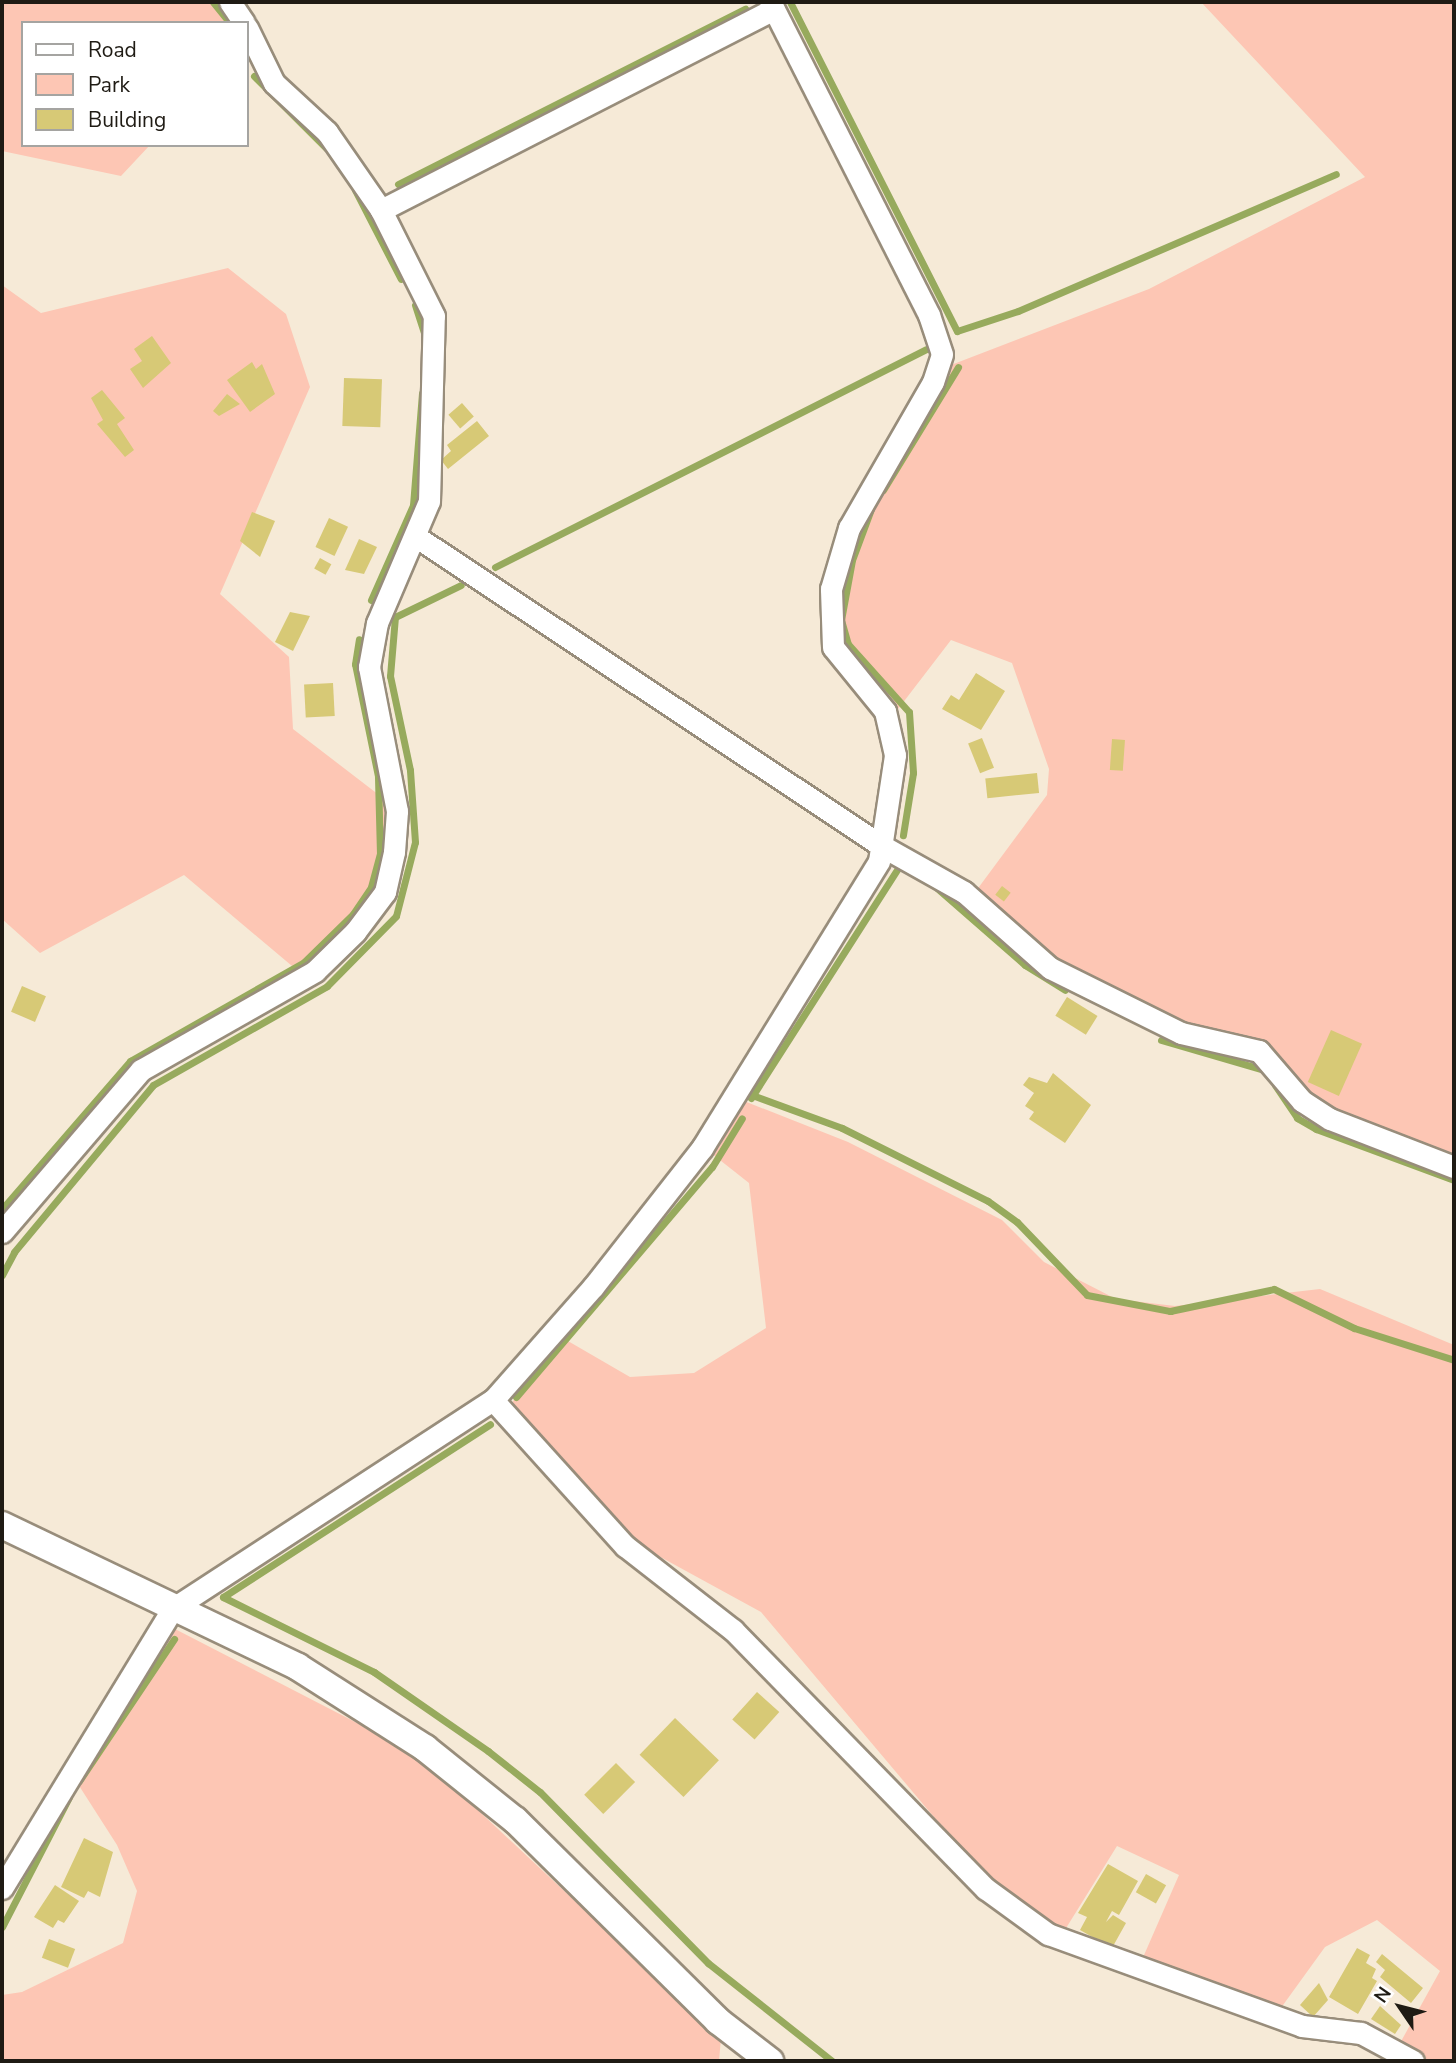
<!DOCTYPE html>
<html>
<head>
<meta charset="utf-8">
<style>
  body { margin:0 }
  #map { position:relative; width:1456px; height:2063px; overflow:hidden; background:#f6ead7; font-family:"Nunito Sans",sans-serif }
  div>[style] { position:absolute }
  .green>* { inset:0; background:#fdc6b4 }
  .stream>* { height:7px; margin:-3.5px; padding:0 3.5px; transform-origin:3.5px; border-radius:3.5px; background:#97aa5d }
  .building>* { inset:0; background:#d7c976; transform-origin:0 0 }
  .roads { filter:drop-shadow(2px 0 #988d7b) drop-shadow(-2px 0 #988d7b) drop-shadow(0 2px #988d7b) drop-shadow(0 -2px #988d7b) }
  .minor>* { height:21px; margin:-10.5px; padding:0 10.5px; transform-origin:10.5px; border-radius:10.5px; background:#fff }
  .tertiary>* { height:26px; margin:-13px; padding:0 13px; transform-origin:13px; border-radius:13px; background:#fff }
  span { translate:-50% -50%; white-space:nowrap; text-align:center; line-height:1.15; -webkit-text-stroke:7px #fff; paint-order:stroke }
  .frame { position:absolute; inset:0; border:4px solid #1f1b14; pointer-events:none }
  .legend { position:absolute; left:21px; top:21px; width:228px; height:126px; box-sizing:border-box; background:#fff; border:2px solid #a5a4a1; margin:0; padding:9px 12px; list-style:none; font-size:21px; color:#1f1b14 }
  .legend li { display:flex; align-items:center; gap:14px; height:35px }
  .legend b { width:35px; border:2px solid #a5a4a1 }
  .north { position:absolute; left:1365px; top:1972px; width:70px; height:70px; -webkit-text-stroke:5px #fff; paint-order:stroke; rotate:305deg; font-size:19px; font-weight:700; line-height:28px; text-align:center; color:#1f1b14 }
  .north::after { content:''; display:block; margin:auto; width:24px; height:32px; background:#1f1b14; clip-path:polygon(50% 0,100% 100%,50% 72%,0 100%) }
</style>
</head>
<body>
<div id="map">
  <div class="green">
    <i style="clip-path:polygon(2px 2px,220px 2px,235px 23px,23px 23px,23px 145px,150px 145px,121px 176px,2px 151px)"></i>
    <i style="clip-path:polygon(1201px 2px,1454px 2px,1454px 1159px,1308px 1100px,1281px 1060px,1259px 1043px,1182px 1026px,1064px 968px,976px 891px,1047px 795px,1049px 769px,1012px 663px,951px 640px,895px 713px,845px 651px,834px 624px,846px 564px,866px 511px,951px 365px,1149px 289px,1365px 177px)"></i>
    <i style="clip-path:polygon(228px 268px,286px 314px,310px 387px,220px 594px,289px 657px,293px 729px,392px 805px,377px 889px,349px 927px,298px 971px,184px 875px,40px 953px,2px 919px,2px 285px,41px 313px)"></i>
    <i style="clip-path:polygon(744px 1101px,848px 1142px,1002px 1220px,1044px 1262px,1116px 1299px,1175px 1306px,1320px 1289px,1454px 1345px,1454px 2061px,1426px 2061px,1399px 2045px,1440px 1971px,1377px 1920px,1325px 1947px,1278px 2012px,1141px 1962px,1179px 1875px,1117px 1846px,1063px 1933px,1016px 1903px,966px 1855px,761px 1612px,644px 1548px,508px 1408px,561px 1337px,630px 1377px,694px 1373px,766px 1328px,749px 1183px,711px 1153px)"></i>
    <i style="clip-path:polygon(175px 1629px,392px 1741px,449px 1783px,721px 2038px,719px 2061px,2px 2061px,2px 1995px,22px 1992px,123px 1943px,137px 1891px,117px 1845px,76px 1781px)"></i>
  </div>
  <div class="stream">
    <i style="left:213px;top:2px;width:27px;rotate:51deg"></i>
    <i style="left:790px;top:2px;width:369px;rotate:63.1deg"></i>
    <i style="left:957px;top:331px;width:64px;rotate:-18.2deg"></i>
    <i style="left:1018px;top:311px;width:346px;rotate:-23.3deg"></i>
    <i style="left:254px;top:76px;width:102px;rotate:45deg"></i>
    <i style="left:398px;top:184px;width:389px;rotate:-26.8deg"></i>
    <i style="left:355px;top:190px;width:100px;rotate:62.7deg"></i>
    <i style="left:415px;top:305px;width:29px;rotate:72deg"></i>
    <i style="left:883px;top:490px;width:144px;rotate:-58.6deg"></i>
    <i style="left:871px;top:509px;width:54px;rotate:110.4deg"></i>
    <i style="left:852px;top:560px;width:61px;rotate:100.4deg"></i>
    <i style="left:841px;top:620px;width:25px;rotate:74deg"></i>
    <i style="left:848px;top:644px;width:91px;rotate:48.1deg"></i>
    <i style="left:909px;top:712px;width:61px;rotate:86.2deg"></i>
    <i style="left:913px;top:773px;width:63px;rotate:99.2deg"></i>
    <i style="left:495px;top:567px;width:483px;rotate:-26.8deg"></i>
    <i style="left:371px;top:600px;width:104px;rotate:-66.1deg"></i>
    <i style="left:413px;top:505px;width:112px;rotate:-85.4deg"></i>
    <i style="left:937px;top:888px;width:117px;rotate:41.2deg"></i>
    <i style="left:1025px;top:965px;width:47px;rotate:32deg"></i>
    <i style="left:1161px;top:1040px;width:107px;rotate:16.2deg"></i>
    <i style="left:1275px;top:1085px;width:40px;rotate:56deg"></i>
    <i style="left:1297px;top:1118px;width:22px;rotate:30deg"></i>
    <i style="left:1316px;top:1129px;width:147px;rotate:20.3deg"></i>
    <i style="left:752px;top:1095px;width:96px;rotate:20.1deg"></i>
    <i style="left:842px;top:1128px;width:163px;rotate:26.6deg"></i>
    <i style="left:988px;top:1201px;width:36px;rotate:36deg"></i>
    <i style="left:1017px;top:1222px;width:101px;rotate:46.2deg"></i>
    <i style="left:1087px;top:1295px;width:85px;rotate:10.9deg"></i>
    <i style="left:1170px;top:1311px;width:106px;rotate:-11.9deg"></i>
    <i style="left:1274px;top:1289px;width:89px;rotate:26deg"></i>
    <i style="left:1354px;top:1328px;width:105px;rotate:17.7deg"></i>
    <i style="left:751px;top:1098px;width:277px;rotate:-57.4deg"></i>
    <i style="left:2px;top:1209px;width:196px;rotate:-49.1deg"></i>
    <i style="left:130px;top:1061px;width:200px;rotate:-29.6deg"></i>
    <i style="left:304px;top:962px;width:69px;rotate:-44.4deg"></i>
    <i style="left:353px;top:914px;width:32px;rotate:-56deg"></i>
    <i style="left:371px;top:887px;width:34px;rotate:-75deg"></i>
    <i style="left:380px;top:854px;width:78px;rotate:-91.5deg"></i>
    <i style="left:378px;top:776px;width:114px;rotate:-101.6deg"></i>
    <i style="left:355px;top:664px;width:25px;rotate:-81deg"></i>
    <i style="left:2px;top:1275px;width:26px;rotate:-62deg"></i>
    <i style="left:14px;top:1252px;width:217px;rotate:-50.2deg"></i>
    <i style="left:153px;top:1085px;width:200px;rotate:-29.6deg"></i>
    <i style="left:327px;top:986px;width:98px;rotate:-45.4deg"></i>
    <i style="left:396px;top:916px;width:76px;rotate:-75.6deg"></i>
    <i style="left:415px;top:842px;width:72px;rotate:-94deg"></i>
    <i style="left:410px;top:770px;width:96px;rotate:-102deg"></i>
    <i style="left:390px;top:676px;width:59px;rotate:-85.2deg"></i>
    <i style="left:395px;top:617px;width:73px;rotate:-25.9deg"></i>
    <i style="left:516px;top:1397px;width:302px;rotate:-49.6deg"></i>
    <i style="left:712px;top:1167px;width:57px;rotate:-58.5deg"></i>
    <i style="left:223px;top:1597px;width:169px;rotate:26.4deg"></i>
    <i style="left:374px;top:1672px;width:139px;rotate:34.7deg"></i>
    <i style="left:488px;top:1751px;width:66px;rotate:38.3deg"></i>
    <i style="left:540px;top:1792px;width:240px;rotate:45.5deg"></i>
    <i style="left:708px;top:1963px;width:158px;rotate:38.3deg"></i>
    <i style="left:223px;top:1597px;width:318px;rotate:-32.9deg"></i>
    <i style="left:79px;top:1781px;width:171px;rotate:-56.2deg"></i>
    <i style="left:2px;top:1927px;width:146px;rotate:-62.7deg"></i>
  </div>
  <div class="building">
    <i style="clip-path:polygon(152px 336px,171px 363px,143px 388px,130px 369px,142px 361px,134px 349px)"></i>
    <i style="clip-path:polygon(252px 362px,256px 369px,262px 364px,275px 394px,250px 412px,227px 380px)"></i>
    <i style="left:344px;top:378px;width:38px;height:48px;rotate:2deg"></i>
    <i style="clip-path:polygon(102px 390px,125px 418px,117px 424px,134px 450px,125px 457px,97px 424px,103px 420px,91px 398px)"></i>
    <i style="clip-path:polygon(227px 394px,240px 404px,219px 416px,213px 411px)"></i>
    <i style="left:462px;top:403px;width:18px;height:18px;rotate:49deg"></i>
    <i style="clip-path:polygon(477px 421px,489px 436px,448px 469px,441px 460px,451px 451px,447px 445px)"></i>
    <i style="clip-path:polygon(252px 512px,275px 521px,260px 557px,240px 541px)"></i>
    <i style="left:329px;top:518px;width:21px;height:32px;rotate:25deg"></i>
    <i style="clip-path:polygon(359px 539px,377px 547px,364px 574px,345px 570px)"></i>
    <i style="left:320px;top:558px;width:13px;height:12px;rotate:29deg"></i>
    <i style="clip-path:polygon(290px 612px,310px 616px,293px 651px,275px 642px)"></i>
    <i style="clip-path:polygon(976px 673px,1005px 691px,981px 730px,942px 709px,951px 695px,959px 700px)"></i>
    <i style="left:333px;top:683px;width:33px;height:29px;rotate:87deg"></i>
    <i style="left:982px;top:738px;width:32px;height:15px;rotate:68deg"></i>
    <i style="left:1112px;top:739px;width:13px;height:31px;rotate:4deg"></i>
    <i style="left:1037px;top:773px;width:20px;height:52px;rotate:84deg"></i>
    <i style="left:1002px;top:886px;width:11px;height:11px;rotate:38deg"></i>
    <i style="left:22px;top:986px;width:26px;height:28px;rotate:23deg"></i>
    <i style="left:1067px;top:997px;width:36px;height:22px;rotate:32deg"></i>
    <i style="left:1331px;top:1030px;width:34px;height:57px;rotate:24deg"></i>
    <i style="clip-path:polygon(1053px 1073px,1091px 1105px,1065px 1143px,1029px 1119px,1034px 1112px,1025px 1106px,1034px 1093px,1023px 1085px,1029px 1077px,1047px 1083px)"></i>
    <i style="left:757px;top:1692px;width:30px;height:37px;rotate:42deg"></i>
    <i style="left:675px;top:1718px;width:61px;height:51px;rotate:44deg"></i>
    <i style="left:616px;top:1763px;width:27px;height:45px;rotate:45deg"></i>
    <i style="clip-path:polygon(84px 1838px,113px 1852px,100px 1897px,88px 1891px,84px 1898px,61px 1887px)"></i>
    <i style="clip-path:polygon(1108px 1864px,1138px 1881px,1119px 1915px,1112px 1911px,1106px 1922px,1113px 1915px,1126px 1923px,1112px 1948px,1080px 1930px,1087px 1917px,1078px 1913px)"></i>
    <i style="left:1146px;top:1874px;width:23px;height:21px;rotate:29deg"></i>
    <i style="clip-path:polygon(55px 1885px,79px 1901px,64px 1923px,58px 1920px,53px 1928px,34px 1917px)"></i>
    <i style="left:49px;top:1939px;width:28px;height:20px;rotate:21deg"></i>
    <i style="clip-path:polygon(1357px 1948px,1370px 1955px,1366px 1963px,1376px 1969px,1372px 1978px,1377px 1981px,1358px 2014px,1329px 1997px)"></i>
    <i style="clip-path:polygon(1382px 1954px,1423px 1988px,1411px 2003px,1380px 1977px,1385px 1970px,1376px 1962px)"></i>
    <i style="clip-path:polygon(1319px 1983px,1328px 2000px,1313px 2017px,1300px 2005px)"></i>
    <i style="clip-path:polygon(1380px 2006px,1401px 2025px,1395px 2034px,1371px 2019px)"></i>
  </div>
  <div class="roads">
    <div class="minor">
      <i style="left:230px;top:2px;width:25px;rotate:56deg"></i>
      <i style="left:381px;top:210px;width:441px;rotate:-27.1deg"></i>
      <i style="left:415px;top:536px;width:561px;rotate:33.58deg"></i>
      <i style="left:882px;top:846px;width:94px;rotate:29.3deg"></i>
      <i style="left:964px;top:892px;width:115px;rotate:41.5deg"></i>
      <i style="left:1050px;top:968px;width:146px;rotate:26.4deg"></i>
      <i style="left:1181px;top:1033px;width:80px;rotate:13deg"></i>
      <i style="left:1259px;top:1051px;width:66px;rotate:49.3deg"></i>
      <i style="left:1302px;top:1101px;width:33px;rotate:33deg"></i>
      <i style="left:1330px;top:1119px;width:133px;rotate:21.2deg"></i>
      <i style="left:2px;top:1232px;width:213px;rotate:-49.4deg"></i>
      <i style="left:141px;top:1070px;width:200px;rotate:-29.6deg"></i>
      <i style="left:315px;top:971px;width:56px;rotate:-44.3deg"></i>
      <i style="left:355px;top:932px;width:50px;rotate:-53.1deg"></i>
      <i style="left:385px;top:892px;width:41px;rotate:-77.3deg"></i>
      <i style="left:394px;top:852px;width:41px;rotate:-85.8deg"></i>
      <i style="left:397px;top:811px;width:147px;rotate:-101deg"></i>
      <i style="left:369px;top:667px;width:45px;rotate:-79.7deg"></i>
      <i style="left:377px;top:623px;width:133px;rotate:-66.9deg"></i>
      <i style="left:429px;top:501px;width:185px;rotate:-88.5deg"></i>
      <i style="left:434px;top:316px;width:119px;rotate:-116.6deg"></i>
      <i style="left:381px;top:210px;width:95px;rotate:-124.7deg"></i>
      <i style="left:327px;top:132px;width:72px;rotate:-137.2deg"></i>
      <i style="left:274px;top:83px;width:61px;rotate:-116.1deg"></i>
      <i style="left:493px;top:1400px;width:197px;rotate:47.9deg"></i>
      <i style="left:625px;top:1546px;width:137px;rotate:37.9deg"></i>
      <i style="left:733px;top:1630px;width:362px;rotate:45.7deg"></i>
      <i style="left:986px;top:1889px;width:77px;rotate:36deg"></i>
      <i style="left:1048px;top:1934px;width:270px;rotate:19.9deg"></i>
      <i style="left:1302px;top:2026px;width:59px;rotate:6.8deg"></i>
      <i style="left:1361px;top:2033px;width:59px;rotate:28.3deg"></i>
      <i style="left:2px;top:1888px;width:327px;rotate:-58.6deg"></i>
      <i style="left:172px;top:1609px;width:383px;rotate:-33.1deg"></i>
      <i style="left:493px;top:1400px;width:151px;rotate:-48.5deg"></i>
      <i style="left:593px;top:1287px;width:177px;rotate:-51.9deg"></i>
      <i style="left:702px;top:1148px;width:337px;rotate:-58.3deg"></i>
      <i style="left:879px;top:861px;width:107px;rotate:-81.4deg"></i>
      <i style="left:895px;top:755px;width:45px;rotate:-102.8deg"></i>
      <i style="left:885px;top:711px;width:82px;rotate:-129.1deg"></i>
      <i style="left:833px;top:647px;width:58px;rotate:-92deg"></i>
      <i style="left:831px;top:589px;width:64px;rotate:-73.6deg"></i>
      <i style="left:849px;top:528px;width:168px;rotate:-60.1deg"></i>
      <i style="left:933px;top:382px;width:29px;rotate:-72deg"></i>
      <i style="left:942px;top:354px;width:41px;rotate:-108.4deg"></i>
      <i style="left:929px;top:315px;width:351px;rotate:-116.9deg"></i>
    </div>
    <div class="tertiary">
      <i style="left:2px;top:1525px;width:328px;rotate:25.6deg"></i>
      <i style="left:298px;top:1667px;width:151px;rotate:32.5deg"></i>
      <i style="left:425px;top:1748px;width:115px;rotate:38.7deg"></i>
      <i style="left:515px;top:1820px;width:286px;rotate:44.7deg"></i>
      <i style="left:718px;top:2021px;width:66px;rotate:37.6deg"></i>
    </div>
  </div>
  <div class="frame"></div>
  <ul class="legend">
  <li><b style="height:9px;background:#fff"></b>Road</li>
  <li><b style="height:19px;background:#fdc6b4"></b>Park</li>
  <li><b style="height:19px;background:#d7c976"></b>Building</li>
  </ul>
  <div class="north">N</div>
</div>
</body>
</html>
